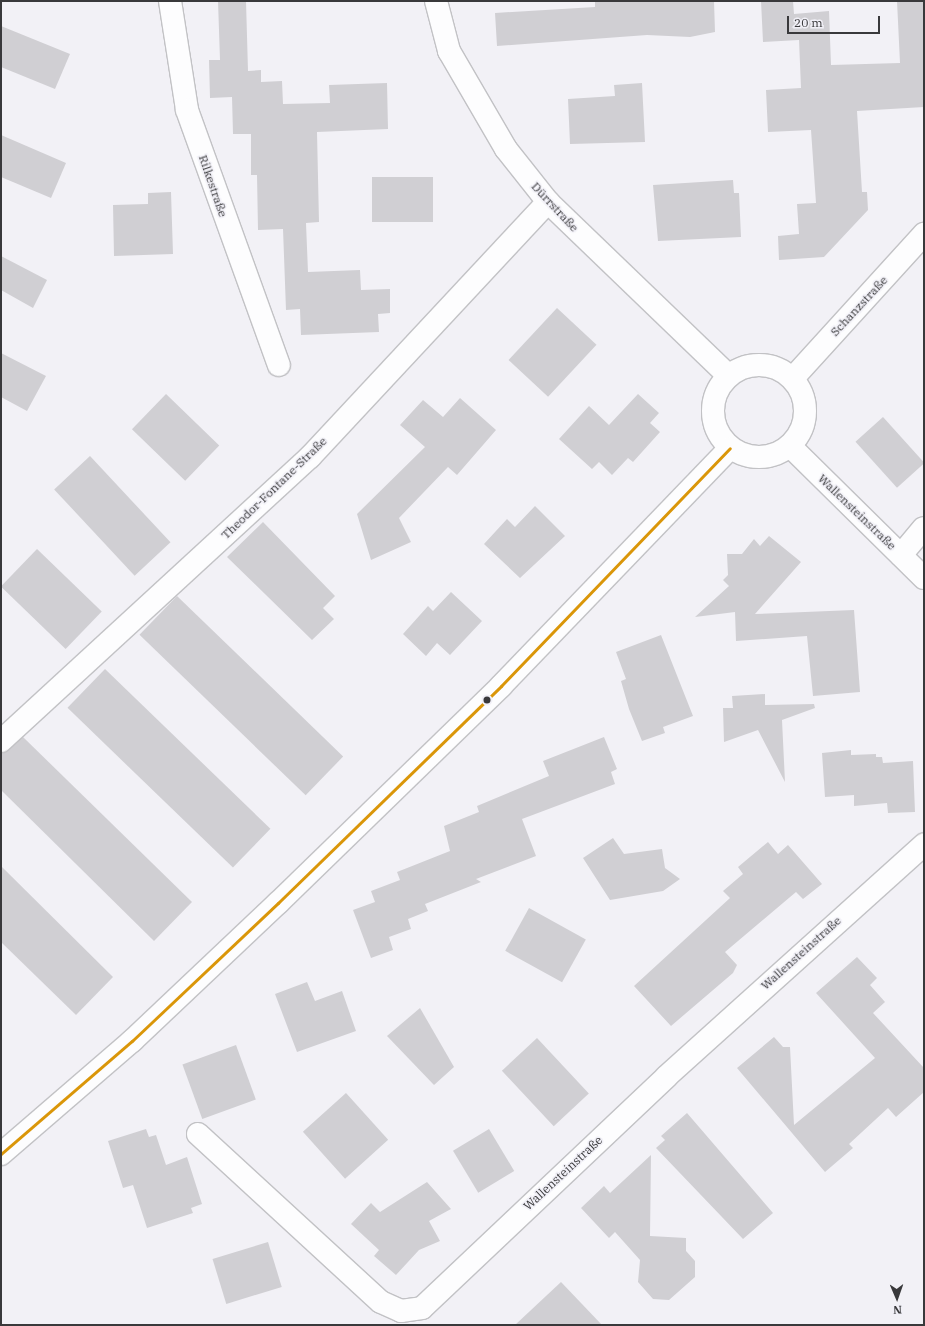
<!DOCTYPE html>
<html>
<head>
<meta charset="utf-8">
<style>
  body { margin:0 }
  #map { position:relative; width:925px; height:1326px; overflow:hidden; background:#f2f1f6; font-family:"IBM Plex Serif",serif }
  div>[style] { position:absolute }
  .building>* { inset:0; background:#d0cfd3; transform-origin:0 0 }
  .roads { filter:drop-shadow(1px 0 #c2c2c5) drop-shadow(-1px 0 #c2c2c5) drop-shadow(0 1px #c2c2c5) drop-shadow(0 -1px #c2c2c5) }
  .minor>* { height:22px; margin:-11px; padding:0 11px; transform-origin:11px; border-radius:11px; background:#fdfdfe }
  .minor>.ring { margin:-11px; padding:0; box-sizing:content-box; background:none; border:22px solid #fdfdfe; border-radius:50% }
  .bus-1>* { height:3px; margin:-1.5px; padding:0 1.5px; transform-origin:1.5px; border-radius:1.5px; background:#da9609 }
  .dots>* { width:11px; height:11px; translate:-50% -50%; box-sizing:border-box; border:2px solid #f1f0f7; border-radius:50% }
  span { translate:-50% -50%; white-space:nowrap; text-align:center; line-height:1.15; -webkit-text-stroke:3px #f1f0f7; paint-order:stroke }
  .street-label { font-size:12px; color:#39393b }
  .frame { position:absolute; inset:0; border:2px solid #39393b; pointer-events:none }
  .north { position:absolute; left:877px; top:1278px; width:40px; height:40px; -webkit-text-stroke:3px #f1f0f7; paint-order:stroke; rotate:178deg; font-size:11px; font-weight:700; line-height:16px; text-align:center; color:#39393b }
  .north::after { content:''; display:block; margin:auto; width:14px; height:18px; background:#39393b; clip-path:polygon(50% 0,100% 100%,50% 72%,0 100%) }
  .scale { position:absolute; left:787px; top:16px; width:93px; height:18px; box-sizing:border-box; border:2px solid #39393b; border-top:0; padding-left:5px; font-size:12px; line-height:14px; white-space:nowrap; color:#39393b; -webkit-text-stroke:3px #f1f0f7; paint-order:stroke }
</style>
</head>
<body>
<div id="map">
  <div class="building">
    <i style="clip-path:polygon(218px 1px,246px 1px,248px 71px,261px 70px,261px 82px,282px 81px,283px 104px,330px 103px,329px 85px,387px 83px,388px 129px,317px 132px,319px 222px,306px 223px,308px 272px,360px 270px,361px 290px,390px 289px,390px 313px,378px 314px,379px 332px,301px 335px,300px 309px,286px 310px,283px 229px,258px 230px,257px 175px,251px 175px,251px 134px,233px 134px,232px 97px,210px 98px,209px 60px,220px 60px)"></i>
    <i style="clip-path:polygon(595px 1px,714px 1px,715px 32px,690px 37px,647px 35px,497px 46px,495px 13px,595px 7px)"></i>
    <i style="clip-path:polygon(761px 1px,793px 1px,794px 14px,829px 11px,831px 65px,900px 63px,897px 1px,924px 1px,924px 107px,857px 111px,862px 192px,867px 192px,868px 210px,824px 257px,779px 260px,778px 236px,799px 234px,797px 204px,816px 203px,811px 130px,768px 132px,766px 90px,801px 88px,799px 40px,763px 42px)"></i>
    <i style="clip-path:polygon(1px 26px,70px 54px,55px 89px,1px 67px)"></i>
    <i style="clip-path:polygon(642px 83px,645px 142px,570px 144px,568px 99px,615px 96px,614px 85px)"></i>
    <i style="clip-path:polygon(1px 135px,66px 163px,51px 198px,1px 177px)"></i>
    <i style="left:433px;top:177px;width:45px;height:61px;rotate:90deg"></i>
    <i style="clip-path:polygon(733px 180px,734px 193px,739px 193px,741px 237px,658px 241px,653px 185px)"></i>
    <i style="clip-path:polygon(171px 192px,173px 254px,114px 256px,113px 205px,148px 204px,148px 193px)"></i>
    <i style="clip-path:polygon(1px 256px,47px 280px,33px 308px,1px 290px)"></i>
    <i style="left:557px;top:308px;width:54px;height:71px;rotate:43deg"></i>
    <i style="clip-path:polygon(1px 353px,46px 376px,27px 411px,1px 397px)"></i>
    <i style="left:166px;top:394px;width:74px;height:49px;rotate:44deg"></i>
    <i style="clip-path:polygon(638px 394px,659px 413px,650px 423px,660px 432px,633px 462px,628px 458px,612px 475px,599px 462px,592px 469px,559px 439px,589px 406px,609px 425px)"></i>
    <i style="clip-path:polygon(460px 398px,496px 430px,457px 475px,448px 467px,399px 518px,411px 542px,371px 560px,357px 514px,425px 447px,400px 425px,423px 400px,443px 417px)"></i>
    <i style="left:883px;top:417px;width:62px;height:37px;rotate:48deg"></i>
    <i style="left:90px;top:456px;width:118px;height:49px;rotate:47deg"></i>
    <i style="clip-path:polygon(535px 506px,565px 536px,520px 578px,484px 544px,507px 519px,515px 527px)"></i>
    <i style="clip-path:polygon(263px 522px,335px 596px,323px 608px,334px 619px,312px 640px,227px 557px)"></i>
    <i style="clip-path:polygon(769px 536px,801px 562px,755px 614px,854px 610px,860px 692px,813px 696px,807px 636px,736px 641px,735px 612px,695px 617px,729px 586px,723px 580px,728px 575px,727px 554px,742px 554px,754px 539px,760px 546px)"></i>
    <i style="left:37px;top:549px;width:90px;height:52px;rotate:44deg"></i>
    <i style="clip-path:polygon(451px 592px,482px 621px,450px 655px,437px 643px,426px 656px,403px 634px,428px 606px,433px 611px)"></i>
    <i style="left:177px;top:596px;width:231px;height:54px;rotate:44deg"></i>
    <i style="clip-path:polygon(661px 635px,693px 716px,663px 727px,665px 733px,642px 741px,629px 709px,621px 681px,626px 679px,616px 652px)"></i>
    <i style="left:105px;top:669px;width:230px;height:54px;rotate:44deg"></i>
    <i style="clip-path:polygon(765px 694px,765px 705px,814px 704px,815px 708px,782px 720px,785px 782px,758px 730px,724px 742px,723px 708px,733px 708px,732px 696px)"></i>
    <i style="clip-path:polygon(23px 737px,192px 902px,154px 941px,1px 790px,1px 753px)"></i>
    <i style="clip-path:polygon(604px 737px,617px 769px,611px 772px,615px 784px,522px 819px,536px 856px,476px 879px,481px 882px,425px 904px,428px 911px,408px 919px,411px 929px,389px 937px,393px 950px,371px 958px,353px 910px,375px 902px,371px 891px,400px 880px,397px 872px,450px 851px,444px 826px,479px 812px,477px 806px,549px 776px,543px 761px)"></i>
    <i style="clip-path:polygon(851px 750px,851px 755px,876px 754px,876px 757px,882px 757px,883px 763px,913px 761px,915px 812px,888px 813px,887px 803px,854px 806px,854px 795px,825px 797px,822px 753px)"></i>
    <i style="clip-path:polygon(613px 838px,624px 854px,662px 849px,665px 868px,680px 879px,663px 891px,610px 900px,583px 858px)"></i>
    <i style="clip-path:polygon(768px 842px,778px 854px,788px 845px,822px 884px,803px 899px,796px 892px,725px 952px,737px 965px,733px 973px,671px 1026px,634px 986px,730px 898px,723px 891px,743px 874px,738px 867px)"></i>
    <i style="clip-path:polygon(1px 866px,113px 977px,76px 1015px,1px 942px)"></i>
    <i style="left:529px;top:908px;width:65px;height:49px;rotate:29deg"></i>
    <i style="clip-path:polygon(857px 957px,877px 978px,870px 985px,885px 1002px,873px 1013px,924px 1068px,924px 1092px,896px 1117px,888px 1108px,849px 1144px,853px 1148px,825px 1172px,737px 1068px,774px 1037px,783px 1047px,790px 1047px,794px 1125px,875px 1058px,816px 993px)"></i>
    <i style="clip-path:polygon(307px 982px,315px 1001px,342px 991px,356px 1031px,297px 1052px,275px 994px)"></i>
    <i style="clip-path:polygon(420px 1008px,454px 1067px,434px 1085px,387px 1036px)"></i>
    <i style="left:537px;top:1038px;width:76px;height:48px;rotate:47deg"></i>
    <i style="left:236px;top:1045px;width:58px;height:57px;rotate:70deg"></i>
    <i style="left:346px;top:1093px;width:63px;height:58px;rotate:48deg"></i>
    <i style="clip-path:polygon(687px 1113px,773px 1213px,743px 1239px,656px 1148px,665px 1140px,661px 1136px)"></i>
    <i style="clip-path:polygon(146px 1129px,149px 1137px,156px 1135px,166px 1165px,187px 1157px,202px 1204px,191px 1208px,193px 1213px,147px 1228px,133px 1185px,123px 1188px,108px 1141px)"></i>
    <i style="left:489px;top:1129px;width:49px;height:42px;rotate:59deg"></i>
    <i style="clip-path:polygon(651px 1155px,650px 1236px,686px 1238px,686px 1251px,695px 1261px,695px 1277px,669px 1300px,653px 1299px,638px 1282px,640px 1260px,615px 1232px,609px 1238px,581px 1208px,604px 1186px,610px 1193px)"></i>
    <i style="clip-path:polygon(427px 1182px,451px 1209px,429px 1221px,440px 1241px,419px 1250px,396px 1275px,374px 1256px,379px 1250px,351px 1224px,371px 1203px,380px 1212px)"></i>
    <i style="left:268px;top:1242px;width:47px;height:58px;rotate:73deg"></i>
    <i style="clip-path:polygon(561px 1282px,602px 1325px,515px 1325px)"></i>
  </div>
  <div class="roads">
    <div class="minor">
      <i style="left:170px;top:1px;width:110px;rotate:81.1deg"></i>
      <i style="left:187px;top:110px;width:271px;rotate:70.2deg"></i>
      <i style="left:436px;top:1px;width:52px;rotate:75.4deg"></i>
      <i style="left:449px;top:51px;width:113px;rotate:59.8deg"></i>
      <i style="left:506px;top:149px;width:68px;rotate:51.6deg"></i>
      <i style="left:548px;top:202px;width:250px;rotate:43.9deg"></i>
      <i class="ring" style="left:713px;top:365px;width:70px;height:70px"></i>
      <i style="left:793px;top:378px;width:195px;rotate:-47.7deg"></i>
      <i style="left:790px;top:446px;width:188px;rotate:44.6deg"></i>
      <i style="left:901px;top:555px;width:35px;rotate:-50deg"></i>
      <i style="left:1px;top:741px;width:420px;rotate:-42.6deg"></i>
      <i style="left:310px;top:457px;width:349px;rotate:-47deg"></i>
      <i style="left:198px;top:1134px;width:248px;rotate:42.6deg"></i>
      <i style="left:381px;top:1302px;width:22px;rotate:24deg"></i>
      <i style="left:401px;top:1311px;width:21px;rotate:-8deg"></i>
      <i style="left:422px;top:1308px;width:337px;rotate:-43.4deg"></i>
      <i style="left:667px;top:1076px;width:346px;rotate:-42deg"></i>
      <i style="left:1px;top:1154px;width:173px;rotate:-40.8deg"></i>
      <i style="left:132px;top:1041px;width:201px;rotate:-43.4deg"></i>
      <i style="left:278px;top:903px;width:311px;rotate:-44.2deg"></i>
      <i style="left:501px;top:686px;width:330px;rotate:-46.1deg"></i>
    </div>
  </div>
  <div class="bus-1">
    <i style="left:1px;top:1154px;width:173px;rotate:-40.8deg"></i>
    <i style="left:132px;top:1041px;width:201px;rotate:-43.4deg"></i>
    <i style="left:278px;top:903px;width:311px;rotate:-44.2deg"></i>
    <i style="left:501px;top:686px;width:330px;rotate:-46.1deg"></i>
  </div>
  <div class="dots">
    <i style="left:487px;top:700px;background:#39393b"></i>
  </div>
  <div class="street-label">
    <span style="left:213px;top:186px;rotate:71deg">Rilkestraße</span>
    <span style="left:555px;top:207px;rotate:47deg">Dürrstraße</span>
    <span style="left:859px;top:306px;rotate:-47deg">Schanzstraße</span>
    <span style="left:274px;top:488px;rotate:-44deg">Theodor-Fontane-Straße</span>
    <span style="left:857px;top:512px;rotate:44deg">Wallensteinstraße</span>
    <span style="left:801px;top:953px;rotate:-42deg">Wallensteinstraße</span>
    <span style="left:563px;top:1173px;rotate:-43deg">Wallensteinstraße</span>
  </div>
  <div class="frame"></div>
  <div class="north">N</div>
  <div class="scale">20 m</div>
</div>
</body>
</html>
